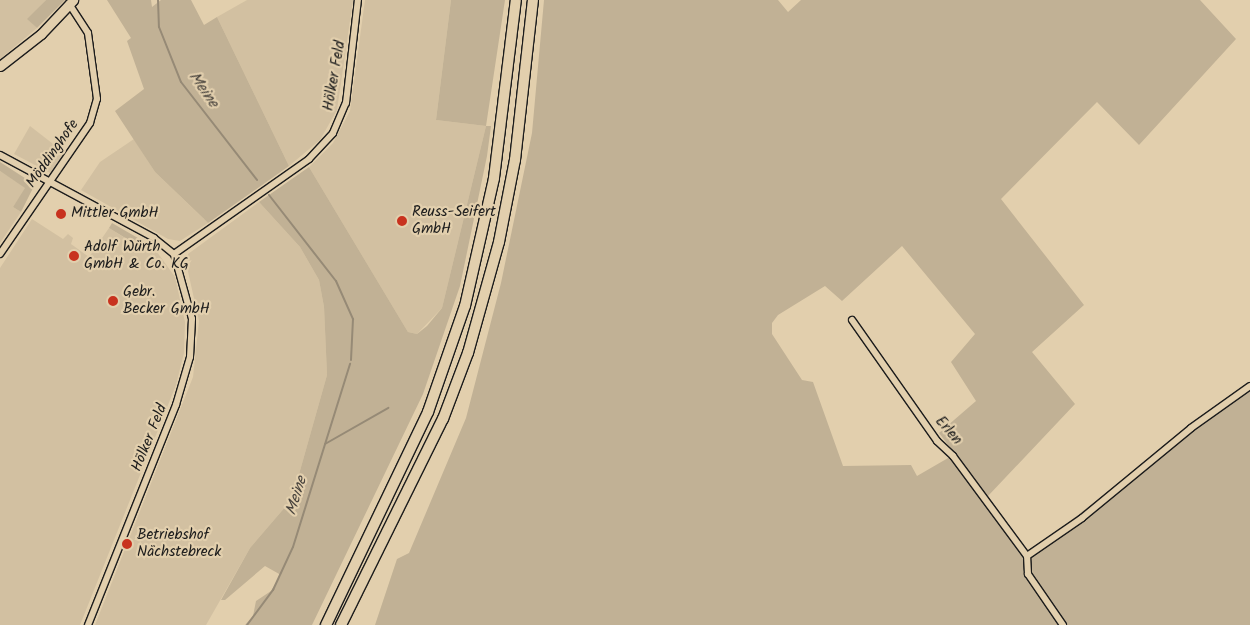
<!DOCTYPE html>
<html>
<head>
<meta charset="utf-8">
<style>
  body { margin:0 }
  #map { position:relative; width:1250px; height:625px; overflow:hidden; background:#e2cfad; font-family:Kalam,sans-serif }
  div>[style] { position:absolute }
  .built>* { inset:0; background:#d2c0a1 }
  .green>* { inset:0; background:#c1b195 }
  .stream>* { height:2px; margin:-1px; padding:0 1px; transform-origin:1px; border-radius:1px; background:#968a76 }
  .roads { filter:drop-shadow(1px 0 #1c1c1c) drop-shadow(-1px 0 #1c1c1c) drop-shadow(0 1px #1c1c1c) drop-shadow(0 -1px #1c1c1c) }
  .minor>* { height:6px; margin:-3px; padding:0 3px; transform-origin:3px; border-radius:3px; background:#e2cfad }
  .major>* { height:9px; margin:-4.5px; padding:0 4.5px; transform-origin:4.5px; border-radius:4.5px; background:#e2cfad }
  .highway>* { height:10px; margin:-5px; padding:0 5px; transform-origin:5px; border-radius:5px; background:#e2cfad }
  .dots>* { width:14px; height:14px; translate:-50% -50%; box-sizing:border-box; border:2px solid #e2cfad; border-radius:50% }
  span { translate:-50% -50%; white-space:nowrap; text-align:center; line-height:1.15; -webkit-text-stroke:4.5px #e2cfad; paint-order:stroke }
  .street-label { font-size:15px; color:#1c1c1c }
  .poi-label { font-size:15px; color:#1c1c1c }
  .left { translate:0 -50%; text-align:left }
  .water-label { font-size:16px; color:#47423c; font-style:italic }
</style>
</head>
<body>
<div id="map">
  <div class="built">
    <i style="clip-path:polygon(0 0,46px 0,28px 19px,37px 28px,0 59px)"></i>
    <i style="clip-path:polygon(247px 0,353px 0,337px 110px,320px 140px,289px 166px,217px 17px)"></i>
    <i style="clip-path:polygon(365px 0,451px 0,436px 120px,486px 126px,442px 308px,417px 334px,408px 332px,309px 167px,333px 143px,350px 111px)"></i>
    <i style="clip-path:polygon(30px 126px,66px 154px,52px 174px,14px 154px)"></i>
    <i style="clip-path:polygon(134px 139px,155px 172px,208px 223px,180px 241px,168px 239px,81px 190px,100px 162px)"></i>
    <i style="clip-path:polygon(0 171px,26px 188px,13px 207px,21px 212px,0 243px)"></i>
    <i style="clip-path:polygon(259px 202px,300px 247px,319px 280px,324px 307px,327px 375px,292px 499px,250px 548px,206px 625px,95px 625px,193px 377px,199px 321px,187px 267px,188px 254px)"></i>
    <i style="clip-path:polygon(32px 219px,63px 239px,68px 234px,73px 238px,71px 244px,89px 257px,109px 228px,139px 247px,143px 241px,152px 245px,175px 277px,185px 322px,184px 353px,176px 385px,80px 625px,0 625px,0 268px)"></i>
  </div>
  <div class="green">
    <i style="clip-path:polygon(46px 0,65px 0,37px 28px,27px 19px)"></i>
    <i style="clip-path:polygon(107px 0,151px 0,152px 7px,161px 0,191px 0,204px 25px,217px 17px,289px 166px,208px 223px,203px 218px,155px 172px,115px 111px,144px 89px,127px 41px,131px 38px)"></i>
    <i style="clip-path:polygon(451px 0,505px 0,486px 126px,491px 126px,487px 156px,460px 286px,423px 394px,312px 625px,245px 625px,253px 616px,256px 601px,271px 591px,281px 575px,265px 566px,225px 600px,221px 600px,250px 548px,292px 499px,327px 375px,324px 307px,319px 280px,300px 247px,259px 202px,309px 167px,408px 332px,417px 334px,427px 326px,442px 308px,486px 126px,436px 120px)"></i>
    <i style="clip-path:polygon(evenodd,544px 0,778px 0,788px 12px,801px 0,1200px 0,1236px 39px,1139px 145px,1097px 102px,1001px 199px,1084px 305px,1032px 352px,1075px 404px,988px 496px,1029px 553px,1250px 381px,1250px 625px,375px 625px,397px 559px,409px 553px,466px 418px,501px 283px,532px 133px,544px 0,902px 246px,975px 334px,951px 362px,976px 401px,939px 433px,955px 454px,917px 476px,911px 465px,843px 466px,813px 382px,802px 380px,772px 334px,772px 323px,778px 315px,825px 286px,842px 301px,902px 246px)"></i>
    <i style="clip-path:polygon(0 162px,31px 182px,33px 188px,21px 212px,13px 207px,25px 188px,0 171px)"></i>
    <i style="clip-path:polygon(112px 223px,143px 241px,140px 247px,109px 228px)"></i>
  </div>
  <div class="stream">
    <i style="left:158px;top:0;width:27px;rotate:88deg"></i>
    <i style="left:159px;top:27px;width:59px;rotate:68.2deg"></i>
    <i style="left:181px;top:82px;width:124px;rotate:52.2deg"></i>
    <i style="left:269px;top:195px;width:109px;rotate:52.1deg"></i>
    <i style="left:336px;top:281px;width:42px;rotate:65.9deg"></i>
    <i style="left:353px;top:319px;width:41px;rotate:92.8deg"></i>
    <i style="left:325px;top:444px;width:73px;rotate:-29.7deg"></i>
    <i style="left:247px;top:625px;width:44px;rotate:-53.4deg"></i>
    <i style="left:273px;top:590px;width:47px;rotate:-65.1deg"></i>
    <i style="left:293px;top:547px;width:192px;rotate:-72.7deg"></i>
  </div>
  <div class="roads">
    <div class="minor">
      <i style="left:0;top:155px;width:175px;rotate:28.3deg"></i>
      <i style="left:154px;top:238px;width:26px;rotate:39deg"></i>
      <i style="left:174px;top:254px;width:67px;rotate:74.5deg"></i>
      <i style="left:192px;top:319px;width:38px;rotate:93deg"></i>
      <i style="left:190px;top:357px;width:50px;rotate:106.3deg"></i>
      <i style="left:176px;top:405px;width:237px;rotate:111.8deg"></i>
      <i style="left:0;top:254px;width:159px;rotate:-55.5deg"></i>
      <i style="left:90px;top:123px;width:25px;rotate:-74deg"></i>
      <i style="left:97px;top:99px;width:67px;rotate:-97.8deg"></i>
      <i style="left:88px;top:33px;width:35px;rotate:-123deg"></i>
      <i style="left:174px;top:254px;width:165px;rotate:-35.1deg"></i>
      <i style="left:309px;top:159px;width:35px;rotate:-47deg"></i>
      <i style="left:333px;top:133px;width:33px;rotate:-67deg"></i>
      <i style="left:346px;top:103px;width:104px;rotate:-83.4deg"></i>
      <i style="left:852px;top:320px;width:148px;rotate:54.9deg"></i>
      <i style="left:937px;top:441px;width:22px;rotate:43deg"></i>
      <i style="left:953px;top:456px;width:124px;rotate:53.5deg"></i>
      <i style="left:1063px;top:625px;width:62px;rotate:-124.5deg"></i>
      <i style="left:1028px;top:574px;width:18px;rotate:-93deg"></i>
      <i style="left:1027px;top:556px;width:67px;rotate:-34.6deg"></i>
      <i style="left:1082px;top:518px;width:141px;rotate:-39.5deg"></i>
      <i style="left:1191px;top:428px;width:72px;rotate:-35.4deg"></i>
    </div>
    <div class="major">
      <i style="left:0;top:66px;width:52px;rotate:-38deg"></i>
      <i style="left:41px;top:34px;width:47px;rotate:-46.7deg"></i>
    </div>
    <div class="highway">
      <i style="left:326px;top:625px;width:236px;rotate:-64.4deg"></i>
      <i style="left:428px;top:412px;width:112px;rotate:-70.8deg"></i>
      <i style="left:465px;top:306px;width:131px;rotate:-77.2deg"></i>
      <i style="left:494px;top:178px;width:179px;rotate:-83deg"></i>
      <i style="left:341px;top:625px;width:230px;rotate:-63.7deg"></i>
      <i style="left:443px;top:419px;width:71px;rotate:-69.3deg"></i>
      <i style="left:468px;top:353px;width:115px;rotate:-74.4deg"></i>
      <i style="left:499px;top:242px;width:84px;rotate:-79deg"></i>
      <i style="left:515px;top:160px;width:161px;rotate:-83.6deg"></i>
    </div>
  </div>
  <div class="dots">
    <i style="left:61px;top:214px;background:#c8321e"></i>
    <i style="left:402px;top:221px;background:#c8321e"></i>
    <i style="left:74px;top:256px;background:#c8321e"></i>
    <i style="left:113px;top:301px;background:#c8321e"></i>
    <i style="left:127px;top:544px;background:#c8321e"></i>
  </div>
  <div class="street-label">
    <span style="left:335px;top:76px;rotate:-80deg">Hölker Feld</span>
    <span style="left:53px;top:154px;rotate:-55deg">Möddinghofe</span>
    <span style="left:948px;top:431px;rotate:49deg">Erlen</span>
    <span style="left:150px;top:438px;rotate:-68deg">Hölker Feld</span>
  </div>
  <div class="poi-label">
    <span class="left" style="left:412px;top:221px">Reuss-Seifert<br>GmbH</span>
    <span class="left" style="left:71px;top:214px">Mittler GmbH</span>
    <span class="left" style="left:84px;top:256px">Adolf Würth<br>GmbH &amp; Co. KG</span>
    <span class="left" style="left:123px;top:301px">Gebr.<br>Becker GmbH</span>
    <span class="left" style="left:137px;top:544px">Betriebshof<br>Nächstebreck</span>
  </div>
  <div class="water-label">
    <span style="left:203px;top:90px;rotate:55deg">Meine</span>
    <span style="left:297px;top:496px;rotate:-73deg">Meine</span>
  </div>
</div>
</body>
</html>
